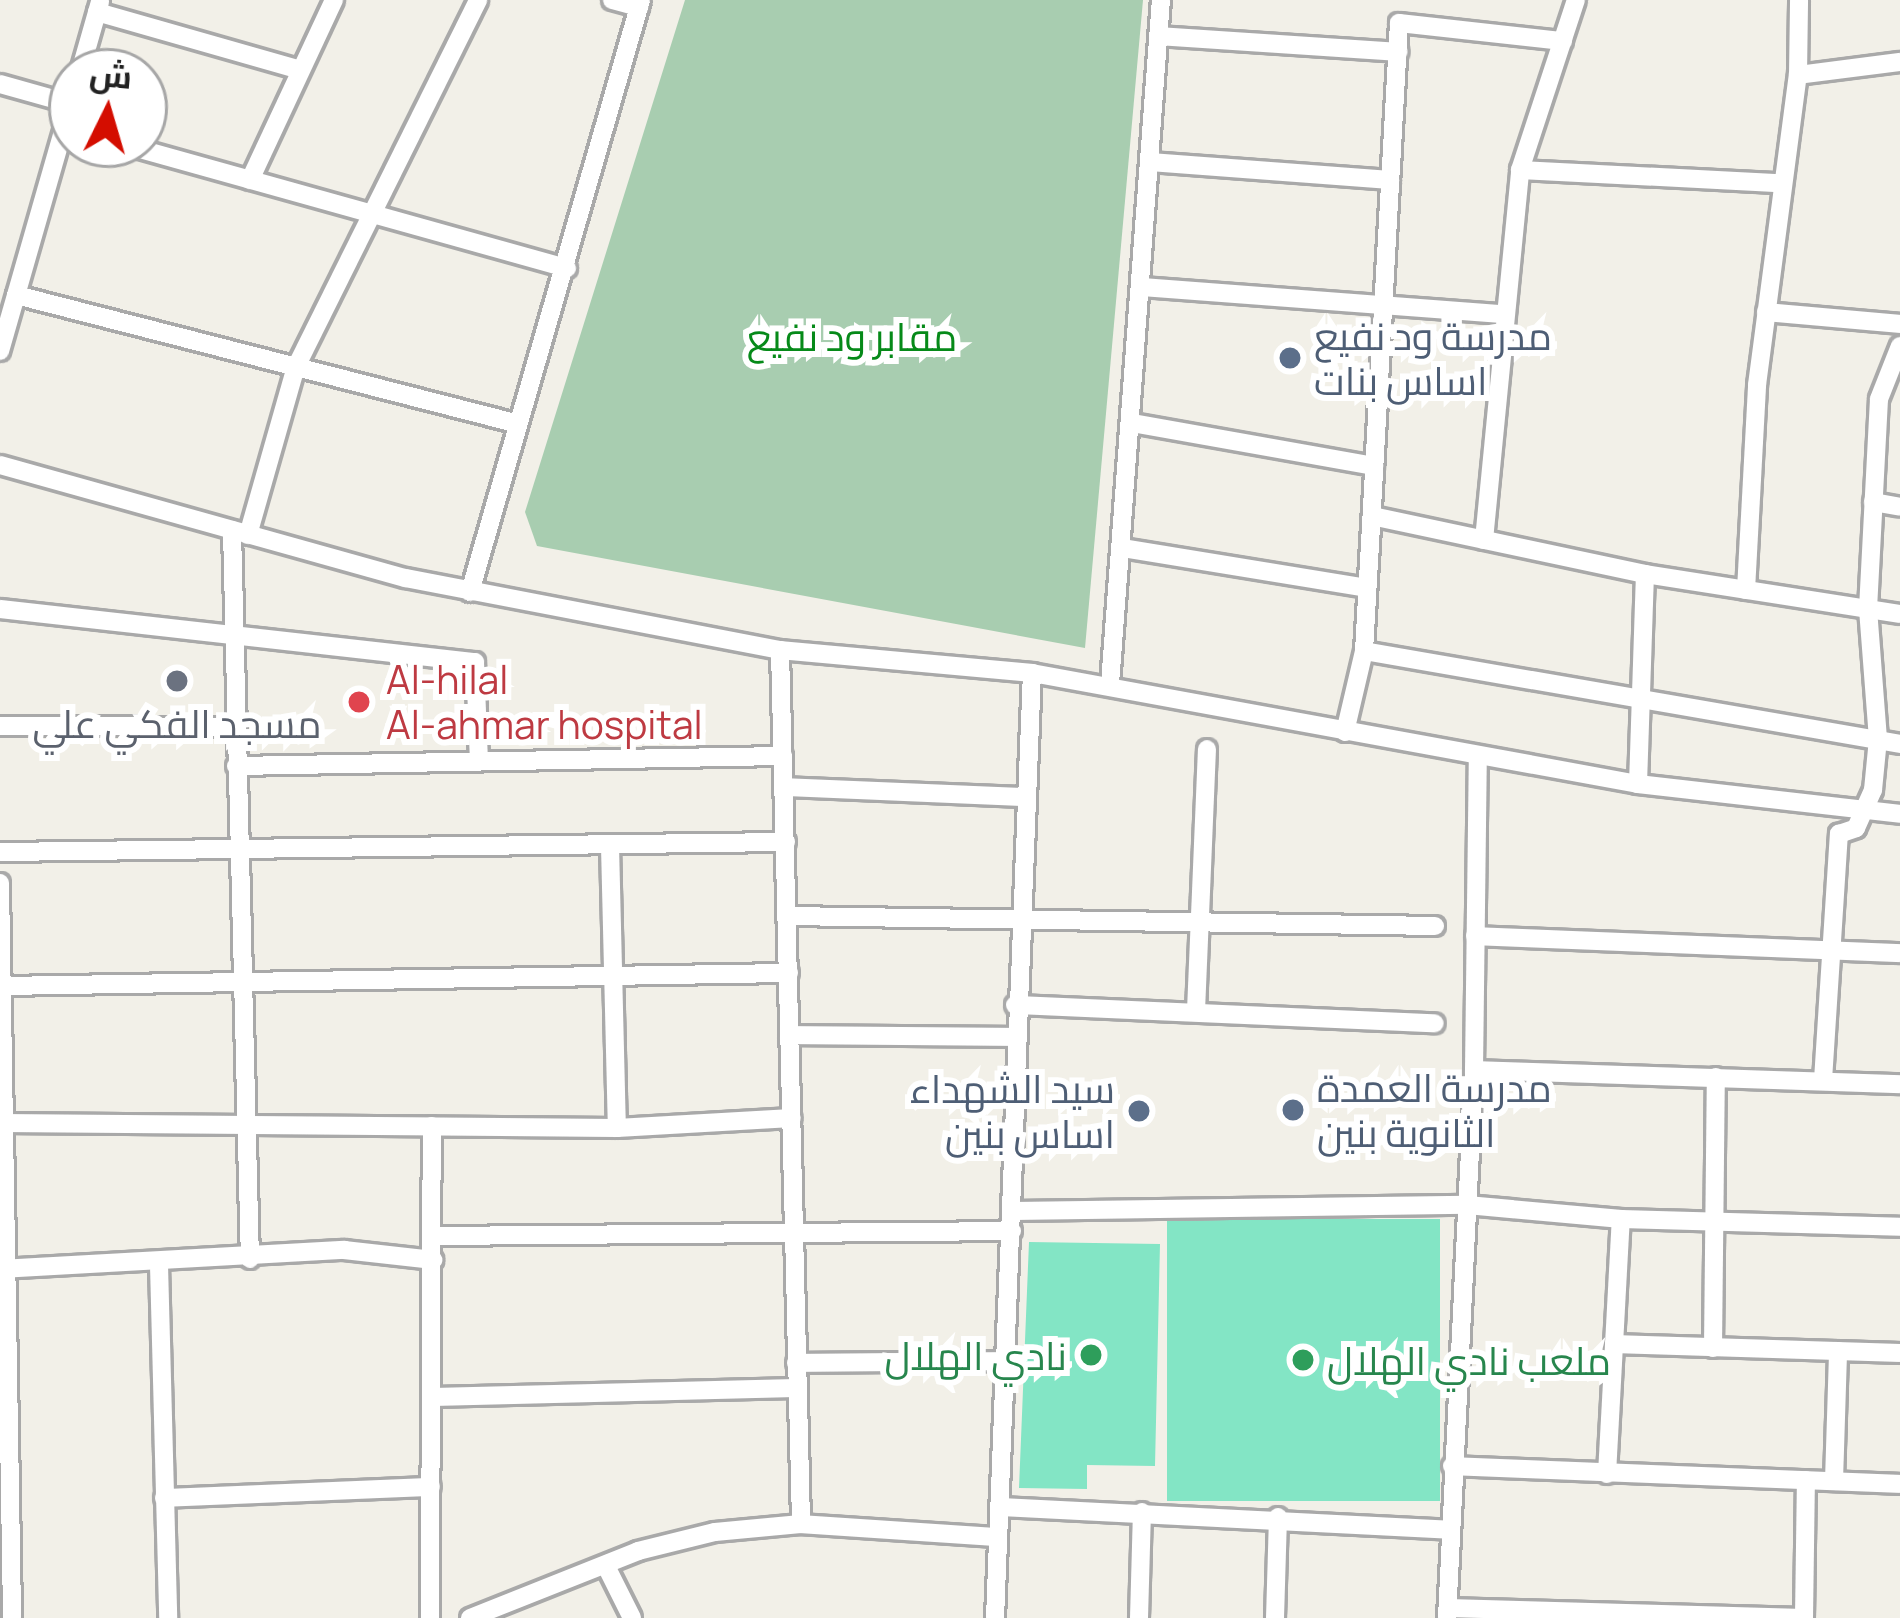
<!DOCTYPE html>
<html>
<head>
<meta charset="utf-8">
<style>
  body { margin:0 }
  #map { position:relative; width:1900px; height:1618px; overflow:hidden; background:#f2f0e8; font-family:Manrope,Cairo,sans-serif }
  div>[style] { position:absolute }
  .cemetery>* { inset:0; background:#a8cdb0 }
  .pitch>* { inset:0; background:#83e5c5; transform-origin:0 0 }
  .roads { filter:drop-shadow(3px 0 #a9a9a9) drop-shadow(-3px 0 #a9a9a9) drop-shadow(0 3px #a9a9a9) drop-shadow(0 -3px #a9a9a9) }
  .minor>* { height:18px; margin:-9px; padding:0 9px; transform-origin:9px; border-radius:9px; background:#fff }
  .dots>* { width:33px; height:33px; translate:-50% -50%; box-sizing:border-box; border:6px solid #fff; border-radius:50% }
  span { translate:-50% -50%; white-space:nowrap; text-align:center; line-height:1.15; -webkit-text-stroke:12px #fff; paint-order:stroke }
  .park-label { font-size:39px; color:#068a19 }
  .service-label { font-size:39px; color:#4e5e75 }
  .left { translate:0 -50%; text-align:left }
  .right { translate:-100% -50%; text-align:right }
  .health-label { font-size:39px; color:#be3a42 }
  .worship-label { font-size:39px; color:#5b616d }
  .leisure-label { font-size:39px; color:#27864d }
  .north { position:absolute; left:48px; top:48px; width:120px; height:120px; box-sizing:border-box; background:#fff; border:3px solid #a7a7a7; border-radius:50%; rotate:5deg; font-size:33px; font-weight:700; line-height:48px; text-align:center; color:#222 }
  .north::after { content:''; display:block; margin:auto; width:42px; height:54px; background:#d40d00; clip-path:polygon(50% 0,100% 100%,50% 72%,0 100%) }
</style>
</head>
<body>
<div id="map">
  <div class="cemetery">
    <i style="clip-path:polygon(685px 0,1143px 0,1085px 648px,537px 546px,525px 512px)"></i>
  </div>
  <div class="pitch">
    <i style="left:1167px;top:1219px;width:273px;height:282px"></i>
    <i style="clip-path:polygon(1029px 1242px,1160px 1244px,1155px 1466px,1087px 1465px,1087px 1489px,1019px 1488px)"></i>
  </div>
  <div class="roads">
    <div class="minor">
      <i style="left:612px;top:0;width:28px;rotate:15deg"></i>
      <i style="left:97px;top:12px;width:208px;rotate:15.9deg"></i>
      <i style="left:1159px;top:36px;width:240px;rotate:3.8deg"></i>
      <i style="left:80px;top:72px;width:73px;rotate:-74.1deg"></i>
      <i style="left:1798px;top:75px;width:103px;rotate:-7.3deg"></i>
      <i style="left:0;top:84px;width:74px;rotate:15.7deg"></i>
      <i style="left:122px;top:144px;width:462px;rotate:15.6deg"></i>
      <i style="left:1150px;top:162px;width:241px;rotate:4.3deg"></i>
      <i style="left:1520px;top:170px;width:260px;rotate:2.9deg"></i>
      <i style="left:250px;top:180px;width:199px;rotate:-65deg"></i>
      <i style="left:1141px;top:287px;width:363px;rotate:4.3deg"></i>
      <i style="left:16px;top:295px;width:515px;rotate:14.39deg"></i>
      <i style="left:1766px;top:312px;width:135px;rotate:5.1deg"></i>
      <i style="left:0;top:351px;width:261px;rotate:-74deg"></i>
      <i style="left:1132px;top:423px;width:246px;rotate:10.1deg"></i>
      <i style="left:0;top:465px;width:421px;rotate:15.6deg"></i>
      <i style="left:406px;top:578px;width:381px;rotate:10.9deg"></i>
      <i style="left:780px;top:650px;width:253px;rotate:5.2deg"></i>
      <i style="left:1032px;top:673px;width:616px;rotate:10.38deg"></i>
      <i style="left:1638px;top:784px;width:264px;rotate:6.5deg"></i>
      <i style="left:1873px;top:502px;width:27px;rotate:10deg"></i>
      <i style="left:1372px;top:516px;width:279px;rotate:12deg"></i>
      <i style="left:1645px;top:574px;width:258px;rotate:8.9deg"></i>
      <i style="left:232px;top:530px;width:729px;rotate:88.59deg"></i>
      <i style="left:248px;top:535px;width:175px;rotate:-74.1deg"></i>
      <i style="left:296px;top:367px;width:410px;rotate:-63.6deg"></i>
      <i style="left:1484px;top:540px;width:372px;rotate:-84.4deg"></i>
      <i style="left:1520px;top:170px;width:179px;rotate:-71.8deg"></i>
      <i style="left:1123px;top:548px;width:247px;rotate:9.3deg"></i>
      <i style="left:1746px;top:590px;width:205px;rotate:-86.9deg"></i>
      <i style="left:1757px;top:385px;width:313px;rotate:-82.5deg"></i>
      <i style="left:1798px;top:75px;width:75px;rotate:-89.2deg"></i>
      <i style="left:470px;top:592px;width:616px;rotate:-73.89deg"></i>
      <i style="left:0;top:609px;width:478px;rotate:6.4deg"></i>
      <i style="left:475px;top:662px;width:99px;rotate:87.7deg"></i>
      <i style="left:780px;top:650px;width:874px;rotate:88.62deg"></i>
      <i style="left:1364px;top:651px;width:544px;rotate:9.84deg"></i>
      <i style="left:1110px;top:684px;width:686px;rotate:-85.74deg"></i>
      <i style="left:0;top:726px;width:236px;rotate:0.2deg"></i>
      <i style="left:1345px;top:732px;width:83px;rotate:-76.8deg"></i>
      <i style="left:1364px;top:651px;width:629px;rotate:-86.81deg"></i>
      <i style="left:1399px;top:23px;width:165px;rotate:6.3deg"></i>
      <i style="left:236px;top:766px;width:547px;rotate:-1.05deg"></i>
      <i style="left:1638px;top:784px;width:210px;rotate:-88.1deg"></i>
      <i style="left:784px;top:787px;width:241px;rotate:2.4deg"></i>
      <i style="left:610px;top:846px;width:282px;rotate:88.6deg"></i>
      <i style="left:0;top:852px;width:786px;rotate:-0.73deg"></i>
      <i style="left:0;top:883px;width:735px;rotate:89.06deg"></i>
      <i style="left:787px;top:916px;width:648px;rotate:0.88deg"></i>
      <i style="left:1475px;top:936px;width:425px;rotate:2.3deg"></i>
      <i style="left:2px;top:986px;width:787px;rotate:-0.95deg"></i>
      <i style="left:1015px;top:1005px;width:420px;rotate:2.5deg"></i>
      <i style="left:1196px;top:1011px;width:262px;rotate:-87.6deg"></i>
      <i style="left:789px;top:1035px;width:226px;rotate:0.5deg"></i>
      <i style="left:1474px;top:1070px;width:426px;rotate:1.9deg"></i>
      <i style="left:1823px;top:1080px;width:247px;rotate:-86.3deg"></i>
      <i style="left:1839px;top:834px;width:18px;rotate:-19deg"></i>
      <i style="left:1856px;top:828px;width:42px;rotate:-65.9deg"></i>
      <i style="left:1873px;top:790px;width:51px;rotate:-84.4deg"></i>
      <i style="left:1878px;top:739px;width:130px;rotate:-94.4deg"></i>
      <i style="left:1868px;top:609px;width:210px;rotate:-87deg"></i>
      <i style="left:1879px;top:399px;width:57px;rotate:-68.4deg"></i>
      <i style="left:0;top:1123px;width:617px;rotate:0.46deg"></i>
      <i style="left:617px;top:1128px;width:175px;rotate:-3.3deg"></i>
      <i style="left:1013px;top:1211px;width:454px;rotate:-0.8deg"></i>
      <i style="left:1467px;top:1205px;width:155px;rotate:5.2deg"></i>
      <i style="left:1621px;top:1219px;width:279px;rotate:1.6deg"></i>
      <i style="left:433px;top:1236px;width:579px;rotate:-0.49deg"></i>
      <i style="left:159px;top:1265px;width:353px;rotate:88.5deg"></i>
      <i style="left:0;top:1269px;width:345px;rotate:-3.2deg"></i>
      <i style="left:344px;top:1250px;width:90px;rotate:6.4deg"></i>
      <i style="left:1614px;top:1344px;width:286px;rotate:1.8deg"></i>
      <i style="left:1713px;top:1348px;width:271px;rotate:-89.4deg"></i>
      <i style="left:796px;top:1363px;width:210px;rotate:-0.5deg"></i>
      <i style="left:432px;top:1397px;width:365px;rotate:-1.4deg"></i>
      <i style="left:1452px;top:1466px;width:448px;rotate:2.3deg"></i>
      <i style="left:1607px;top:1474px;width:255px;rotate:-86.9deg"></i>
      <i style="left:1834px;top:1481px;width:130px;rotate:-88.2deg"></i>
      <i style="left:164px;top:1498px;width:267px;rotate:-2.4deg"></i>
      <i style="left:1000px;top:1507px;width:451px;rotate:2.9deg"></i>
      <i style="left:606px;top:1566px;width:58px;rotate:63.4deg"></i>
      <i style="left:1448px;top:1608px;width:356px;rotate:1.6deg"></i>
      <i style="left:430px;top:1618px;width:492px;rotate:-89.8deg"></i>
      <i style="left:470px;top:1618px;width:181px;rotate:-21.7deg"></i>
      <i style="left:638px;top:1551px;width:79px;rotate:-13.9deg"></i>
      <i style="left:715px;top:1532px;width:86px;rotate:-5.3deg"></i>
      <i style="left:801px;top:1524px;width:197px;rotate:3.8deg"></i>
      <i style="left:995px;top:1618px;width:946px;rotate:-87.76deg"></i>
      <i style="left:1139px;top:1618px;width:106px;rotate:-88.4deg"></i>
      <i style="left:1275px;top:1618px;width:101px;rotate:-88.3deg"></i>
      <i style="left:1447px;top:1618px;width:549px;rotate:-87.18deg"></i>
      <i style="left:1474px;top:1070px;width:314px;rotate:-89.3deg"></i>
      <i style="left:1804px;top:1618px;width:138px;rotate:-89.2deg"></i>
    </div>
  </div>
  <div class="dots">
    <i style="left:1290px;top:358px;background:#5c6f8a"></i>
    <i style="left:177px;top:681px;background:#6b7280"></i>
    <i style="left:359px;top:702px;background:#e0444e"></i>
    <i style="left:1293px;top:1110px;background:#5c6f8a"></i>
    <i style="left:1139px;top:1111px;background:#5c6f8a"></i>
    <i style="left:1091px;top:1355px;background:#2e9e5b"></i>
    <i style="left:1303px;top:1360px;background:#2e9e5b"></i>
  </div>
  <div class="park-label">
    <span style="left:852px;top:336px">مقابر ود نفيع</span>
  </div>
  <div class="service-label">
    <span class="left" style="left:1314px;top:358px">مدرسة ود نفيع<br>اساس بنات</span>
    <span class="left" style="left:1317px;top:1110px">مدرسة العمدة<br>الثانوية بنين</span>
    <span class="right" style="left:1115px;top:1111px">سيد الشهداء<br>اساس بنين</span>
  </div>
  <div class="health-label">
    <span class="left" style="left:386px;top:702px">Al-hilal<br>Al-ahmar hospital</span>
  </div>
  <div class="worship-label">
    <span style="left:177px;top:723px">مسجد الفكي علي</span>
  </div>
  <div class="leisure-label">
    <span class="right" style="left:1067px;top:1355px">نادي الهلال</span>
    <span class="left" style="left:1327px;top:1360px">ملعب نادي الهلال</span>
  </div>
  <div class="north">ش</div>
</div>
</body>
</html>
